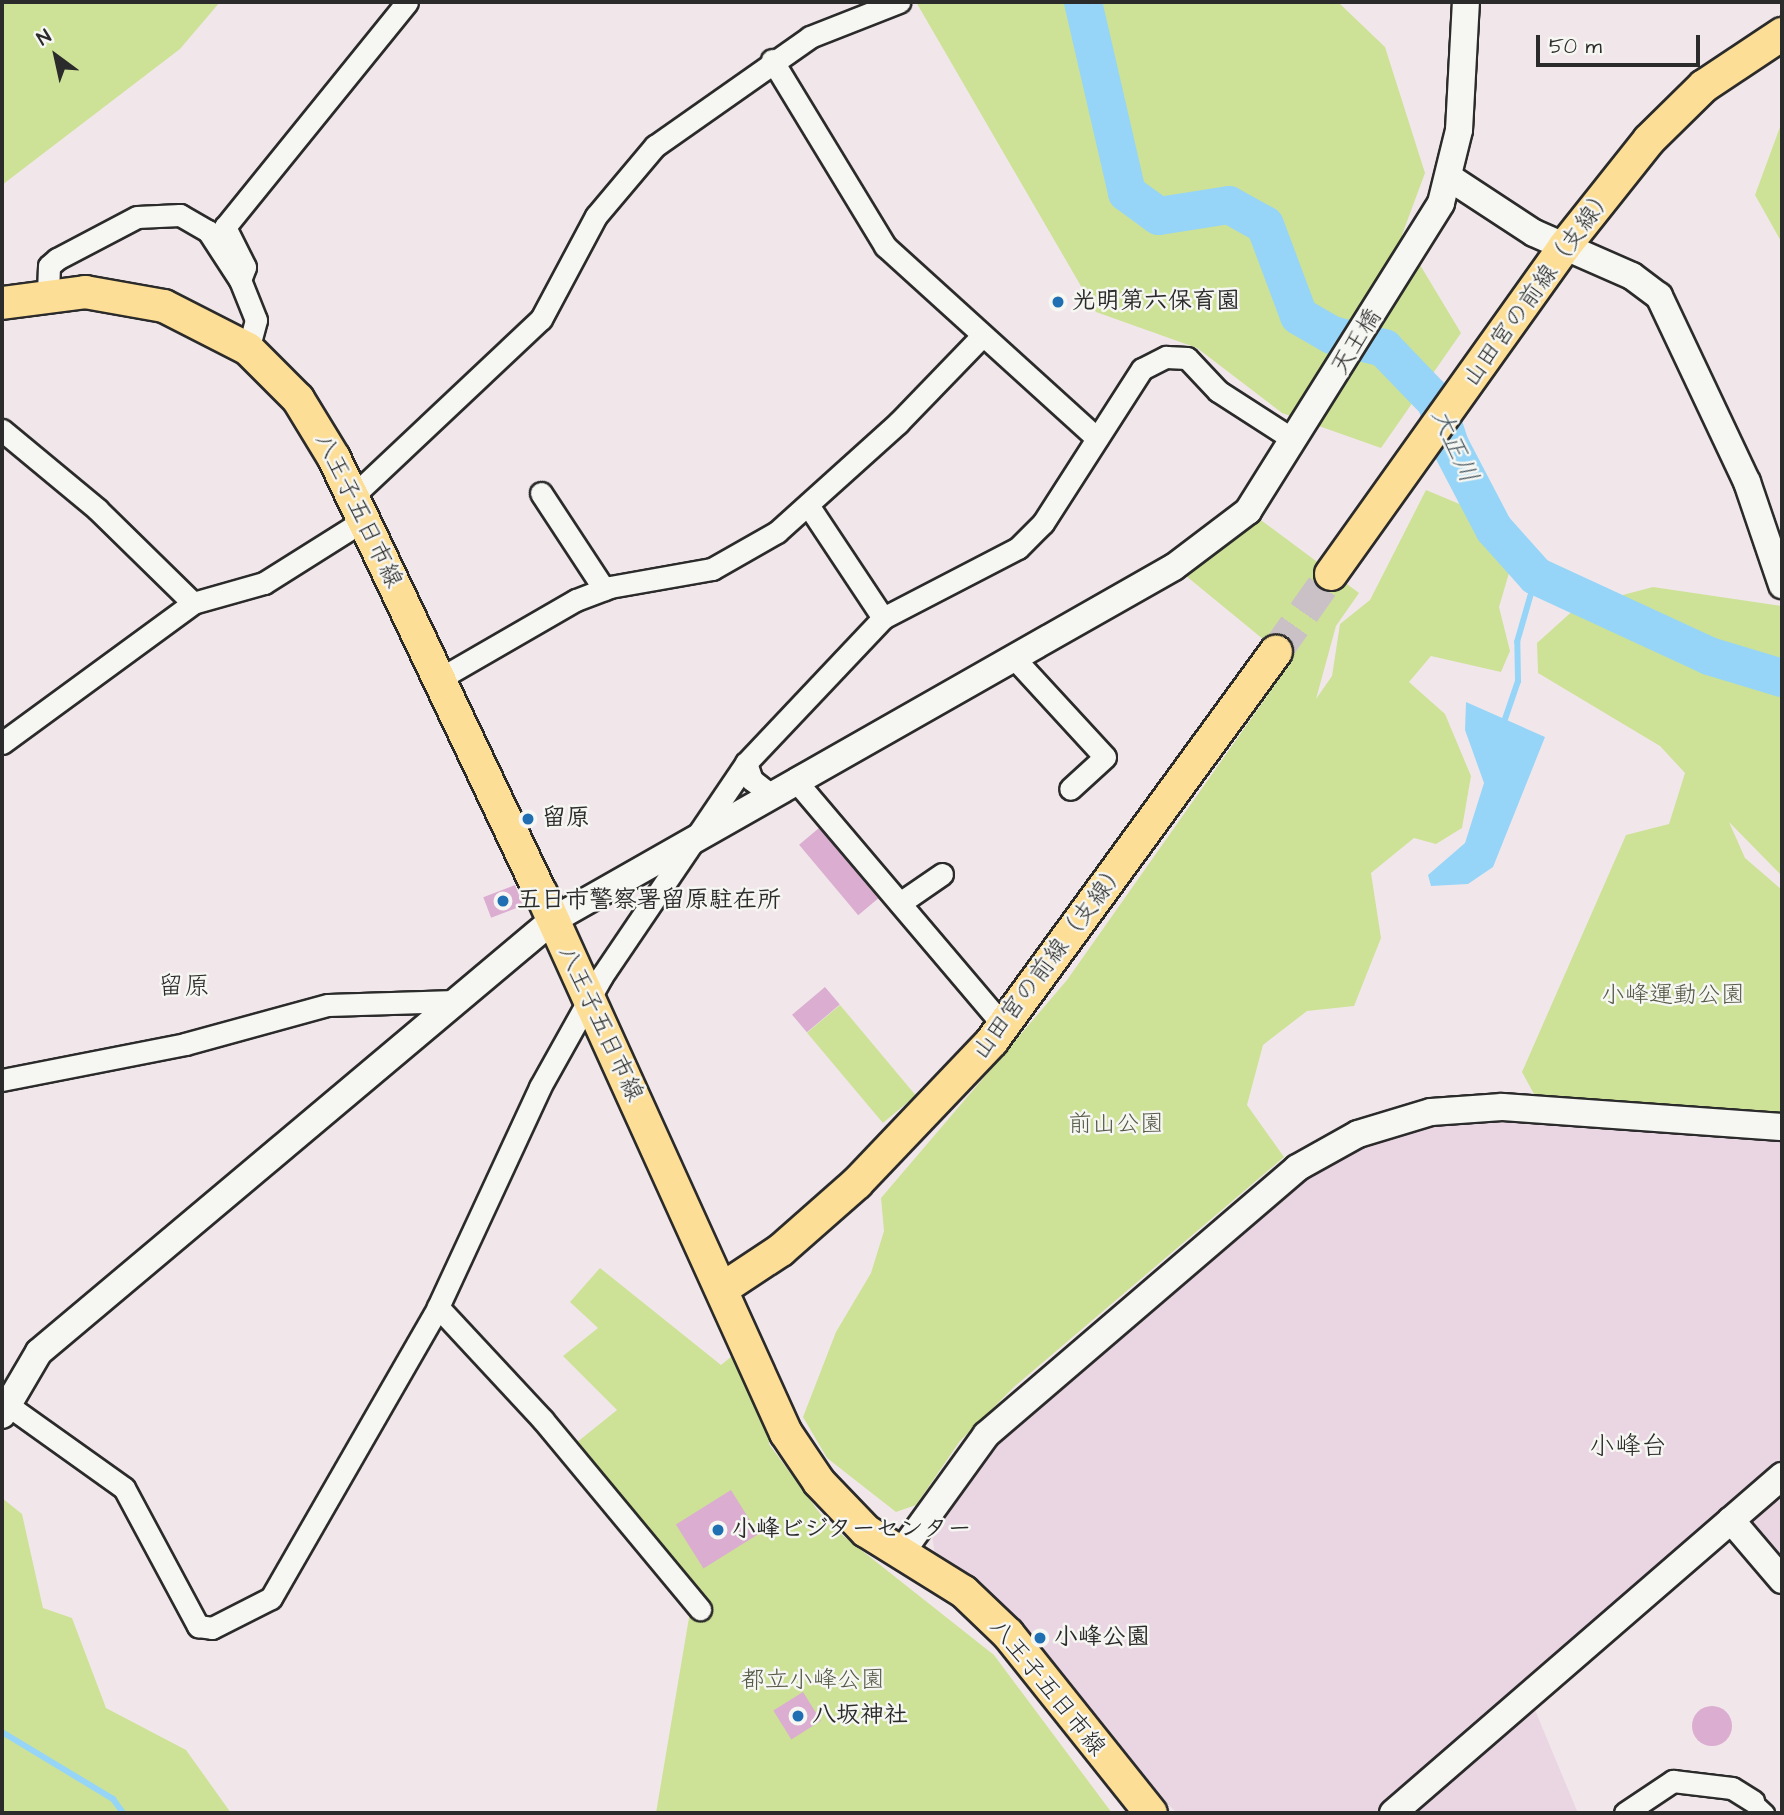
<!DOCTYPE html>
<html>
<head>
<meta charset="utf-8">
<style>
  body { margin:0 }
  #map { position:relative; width:1784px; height:1815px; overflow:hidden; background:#f1e7eb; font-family:"Architects Daughter","Klee One",sans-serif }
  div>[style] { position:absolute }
  .built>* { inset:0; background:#ead6e3 }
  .green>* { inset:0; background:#cde297; transform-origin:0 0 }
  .water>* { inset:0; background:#96d5f7 }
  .stream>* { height:6px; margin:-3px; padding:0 3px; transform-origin:3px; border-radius:3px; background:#96d5f7 }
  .river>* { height:38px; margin:-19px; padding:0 19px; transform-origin:19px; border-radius:19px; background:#96d5f7 }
  .building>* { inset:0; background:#dbadd0; transform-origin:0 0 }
  .round { border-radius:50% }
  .primary-tunnel>* { height:32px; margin-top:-16px; transform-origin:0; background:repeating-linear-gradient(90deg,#c9c1c5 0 32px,transparent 0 48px) }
  .roads { filter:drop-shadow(2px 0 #2b2b2b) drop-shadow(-2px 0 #2b2b2b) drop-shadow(0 2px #2b2b2b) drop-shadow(0 -2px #2b2b2b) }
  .pedestrian>* { height:16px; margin:-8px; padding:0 8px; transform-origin:8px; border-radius:8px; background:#f6f6f2 }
  .minor>* { height:21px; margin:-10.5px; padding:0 10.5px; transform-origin:10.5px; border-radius:10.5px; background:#f6f6f2 }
  .tertiary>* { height:26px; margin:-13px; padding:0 13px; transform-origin:13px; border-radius:13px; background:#f6f6f2 }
  .primary>* { height:32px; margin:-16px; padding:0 16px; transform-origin:16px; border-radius:16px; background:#fdde96 }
  .dots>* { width:19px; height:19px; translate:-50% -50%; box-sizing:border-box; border:4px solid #f6f6f2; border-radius:50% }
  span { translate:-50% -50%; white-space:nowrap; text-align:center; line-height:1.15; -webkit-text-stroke:5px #f6f6f2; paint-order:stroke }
  .street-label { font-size:24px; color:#2b2b2b }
  .poi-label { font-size:24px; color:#2b2b2b; font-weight:700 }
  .left { translate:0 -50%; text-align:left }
  .park-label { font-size:24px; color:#545946 }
  .water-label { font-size:26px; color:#46565e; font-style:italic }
  .neighbourhood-label { font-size:26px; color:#2b2b2b }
  .frame { position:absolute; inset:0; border:4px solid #2b2b2b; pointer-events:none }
  .north { position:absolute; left:21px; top:21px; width:70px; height:70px; -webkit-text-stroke:5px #f6f6f2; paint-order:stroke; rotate:327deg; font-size:19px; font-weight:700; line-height:28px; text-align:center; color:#2b2b2b }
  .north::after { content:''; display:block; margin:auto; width:24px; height:32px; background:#2b2b2b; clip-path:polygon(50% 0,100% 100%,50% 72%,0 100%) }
  .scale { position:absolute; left:1536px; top:35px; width:164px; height:32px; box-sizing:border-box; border:4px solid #2b2b2b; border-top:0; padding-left:9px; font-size:21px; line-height:24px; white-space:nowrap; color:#2b2b2b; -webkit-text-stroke:5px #f6f6f2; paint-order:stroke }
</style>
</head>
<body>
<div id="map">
  <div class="built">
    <i style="clip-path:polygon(1471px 1116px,1782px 1138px,1782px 1583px,1731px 1520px,1535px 1710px,1578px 1813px,1177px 1813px,1117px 1755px,1035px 1640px,936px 1561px,931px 1529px,984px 1453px,1292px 1189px,1376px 1138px)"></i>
  </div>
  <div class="green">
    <i style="clip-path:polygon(2px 2px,220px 2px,180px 49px,2px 185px)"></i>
    <i style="clip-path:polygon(916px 2px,1338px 2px,1385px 47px,1425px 173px,1402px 235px,1461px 333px,1381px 448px,1282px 413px,1197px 348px,1096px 312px)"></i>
    <i style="clip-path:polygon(1780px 127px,1782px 128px,1782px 243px,1755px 195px)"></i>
    <i style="clip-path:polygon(1426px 490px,1469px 508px,1509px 573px,1499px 607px,1510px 651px,1501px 672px,1431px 656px,1409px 682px,1445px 714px,1471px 776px,1462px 828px,1436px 844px,1414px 838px,1371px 873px,1381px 938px,1354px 1006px,1307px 1011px,1263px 1045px,1247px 1105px,1284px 1157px,1014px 1387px,960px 1441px,916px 1505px,896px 1512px,827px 1458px,803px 1417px,836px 1332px,871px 1273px,884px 1231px,881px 1198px,1067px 980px,1291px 662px,1180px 571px,1250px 512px,1359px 593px,1336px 626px,1316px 699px,1332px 676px,1340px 624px,1370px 600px)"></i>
    <i style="clip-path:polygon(1653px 587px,1782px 606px,1782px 876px,1729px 822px,1745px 858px,1782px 890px,1782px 1114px,1534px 1094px,1522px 1072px,1626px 835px,1669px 824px,1685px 773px,1660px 746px,1538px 673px,1537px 643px,1577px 607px)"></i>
    <i style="left:840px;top:1005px;width:118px;height:43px;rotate:50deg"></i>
    <i style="clip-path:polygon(600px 1268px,721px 1365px,732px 1356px,769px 1430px,769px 1444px,827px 1523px,994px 1655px,1112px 1813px,656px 1813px,694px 1588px,576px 1443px,617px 1410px,563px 1356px,598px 1328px,570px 1302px)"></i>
    <i style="clip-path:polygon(2px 1498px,22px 1514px,43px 1608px,72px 1618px,106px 1708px,186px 1750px,231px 1813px,2px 1813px)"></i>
  </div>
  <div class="water">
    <i style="clip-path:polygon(1466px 702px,1545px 737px,1493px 867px,1468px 884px,1431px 886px,1428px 875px,1465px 843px,1484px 783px,1465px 730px)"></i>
  </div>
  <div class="stream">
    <i style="left:1505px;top:719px;width:40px;rotate:-71.1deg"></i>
    <i style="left:1518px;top:681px;width:39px;rotate:-91deg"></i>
    <i style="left:1517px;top:642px;width:69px;rotate:-73.9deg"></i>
    <i style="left:2px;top:1732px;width:130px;rotate:31.1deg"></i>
    <i style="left:113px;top:1799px;width:17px;rotate:54deg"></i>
  </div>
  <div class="river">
    <i style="left:1083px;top:2px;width:196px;rotate:77deg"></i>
    <i style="left:1127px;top:193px;width:39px;rotate:36deg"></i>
    <i style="left:1159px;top:216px;width:71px;rotate:-8.9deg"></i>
    <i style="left:1229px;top:205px;width:41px;rotate:29.1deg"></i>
    <i style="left:1265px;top:225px;width:97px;rotate:69.5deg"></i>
    <i style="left:1299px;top:316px;width:38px;rotate:30deg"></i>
    <i style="left:1332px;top:335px;width:54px;rotate:14deg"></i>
    <i style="left:1384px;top:348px;width:75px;rotate:46.1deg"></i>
    <i style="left:1436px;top:402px;width:45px;rotate:72deg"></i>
    <i style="left:1450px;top:445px;width:95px;rotate:62.4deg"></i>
    <i style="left:1494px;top:529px;width:63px;rotate:48.2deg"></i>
    <i style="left:1536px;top:576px;width:191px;rotate:24.8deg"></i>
    <i style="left:1709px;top:656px;width:76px;rotate:16.8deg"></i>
  </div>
  <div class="building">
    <i style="left:819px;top:828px;width:92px;height:26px;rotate:50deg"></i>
    <i style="left:515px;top:885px;width:22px;height:34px;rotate:69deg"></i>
    <i style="left:825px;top:987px;width:23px;height:43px;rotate:50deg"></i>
    <i style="left:731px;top:1490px;width:52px;height:65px;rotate:58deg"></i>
    <i style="left:803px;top:1692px;width:34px;height:35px;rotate:58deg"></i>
    <i class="round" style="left:1692px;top:1706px;width:40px;height:40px"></i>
  </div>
  <div class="primary-tunnel">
    <i style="left:1276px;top:652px;width:95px;rotate:-54.8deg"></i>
  </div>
  <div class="roads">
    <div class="pedestrian">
      <i style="left:1753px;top:1801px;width:18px;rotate:43deg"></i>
    </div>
    <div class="minor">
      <i style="left:772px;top:60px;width:218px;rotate:58.7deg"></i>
      <i style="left:885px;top:246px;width:286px;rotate:42.2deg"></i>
      <i style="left:240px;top:280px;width:14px;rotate:-69deg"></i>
      <i style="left:245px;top:267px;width:45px;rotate:-116.6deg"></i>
      <i style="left:225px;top:227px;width:289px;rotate:-51deg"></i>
      <i style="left:48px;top:294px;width:28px;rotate:-88deg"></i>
      <i style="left:49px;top:266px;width:11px;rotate:-41deg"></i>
      <i style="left:57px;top:259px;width:90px;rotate:-27.7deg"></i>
      <i style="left:137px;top:217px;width:43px;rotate:-2.7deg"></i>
      <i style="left:180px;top:215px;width:32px;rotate:30deg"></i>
      <i style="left:208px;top:231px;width:59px;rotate:56.9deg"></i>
      <i style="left:240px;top:280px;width:43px;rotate:68.2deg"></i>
      <i style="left:256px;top:320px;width:30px;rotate:105deg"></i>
      <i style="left:2px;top:430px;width:124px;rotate:39.7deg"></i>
      <i style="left:97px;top:509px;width:134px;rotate:44.4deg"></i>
      <i style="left:541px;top:493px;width:115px;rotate:56.7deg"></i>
      <i style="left:353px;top:496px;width:258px;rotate:-43.3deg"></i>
      <i style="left:541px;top:319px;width:117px;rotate:-61.9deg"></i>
      <i style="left:596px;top:216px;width:92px;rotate:-49.9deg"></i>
      <i style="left:655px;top:146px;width:189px;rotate:-35.1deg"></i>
      <i style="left:810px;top:37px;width:96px;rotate:-21.5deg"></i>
      <i style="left:810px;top:508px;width:132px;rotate:56.4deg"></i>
      <i style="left:1014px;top:658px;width:134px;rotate:47.4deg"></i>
      <i style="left:1105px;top:757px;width:47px;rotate:137.6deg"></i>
      <i style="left:439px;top:679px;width:158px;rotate:-30deg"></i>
      <i style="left:576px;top:600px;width:36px;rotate:-21deg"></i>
      <i style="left:610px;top:587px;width:104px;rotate:-10deg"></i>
      <i style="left:712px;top:569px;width:75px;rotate:-29.6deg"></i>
      <i style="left:777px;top:532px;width:163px;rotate:-42deg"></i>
      <i style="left:898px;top:423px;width:120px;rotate:-46deg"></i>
      <i style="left:2px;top:743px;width:237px;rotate:-36.2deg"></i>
      <i style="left:193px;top:603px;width:74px;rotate:-15.7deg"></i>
      <i style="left:264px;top:583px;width:118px;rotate:-32.2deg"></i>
      <i style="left:746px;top:763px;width:18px;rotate:71deg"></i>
      <i style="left:752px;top:780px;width:24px;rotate:38deg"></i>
      <i style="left:796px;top:781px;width:321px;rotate:49.7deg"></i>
      <i style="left:900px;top:903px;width:51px;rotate:-34.6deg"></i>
      <i style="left:2px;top:1080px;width:187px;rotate:-11.1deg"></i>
      <i style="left:185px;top:1044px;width:148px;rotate:-15.3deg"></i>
      <i style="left:328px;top:1005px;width:127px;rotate:-1.8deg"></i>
      <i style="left:438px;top:1307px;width:154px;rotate:47.1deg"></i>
      <i style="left:543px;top:1420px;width:246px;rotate:50.3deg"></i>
      <i style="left:2px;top:1401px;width:150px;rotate:35.5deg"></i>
      <i style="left:124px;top:1488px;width:157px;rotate:61.8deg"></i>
      <i style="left:198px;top:1626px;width:14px;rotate:8deg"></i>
      <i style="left:212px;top:1628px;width:66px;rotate:-27deg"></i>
      <i style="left:271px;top:1598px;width:336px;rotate:-60.1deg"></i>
      <i style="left:438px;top:1307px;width:242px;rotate:-65.1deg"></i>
      <i style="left:540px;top:1087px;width:127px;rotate:-60.8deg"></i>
      <i style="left:602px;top:976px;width:257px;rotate:-55.9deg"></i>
      <i style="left:746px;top:763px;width:199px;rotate:-46.6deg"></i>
      <i style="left:883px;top:618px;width:152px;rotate:-27.4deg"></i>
      <i style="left:1018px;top:548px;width:35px;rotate:-45deg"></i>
      <i style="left:1043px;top:523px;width:183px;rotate:-57.3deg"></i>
      <i style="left:1142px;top:369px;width:27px;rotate:-27deg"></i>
      <i style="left:1166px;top:357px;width:21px;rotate:3deg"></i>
      <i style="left:1187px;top:358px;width:45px;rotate:46.8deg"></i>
      <i style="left:1218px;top:391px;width:90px;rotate:32.8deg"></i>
      <i style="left:1625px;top:1813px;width:58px;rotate:-33.7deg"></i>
      <i style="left:1673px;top:1781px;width:59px;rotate:6.8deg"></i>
      <i style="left:1732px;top:1788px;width:25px;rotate:32deg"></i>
    </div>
    <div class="tertiary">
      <i style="left:1450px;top:178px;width:100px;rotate:33.2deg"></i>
      <i style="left:1534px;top:233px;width:107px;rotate:23.7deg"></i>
      <i style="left:1632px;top:276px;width:34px;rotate:37deg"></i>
      <i style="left:1659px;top:296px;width:206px;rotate:64.7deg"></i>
      <i style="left:1747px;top:482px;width:109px;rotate:71.2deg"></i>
      <i style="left:2px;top:1415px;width:73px;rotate:-59.6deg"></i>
      <i style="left:39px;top:1352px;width:671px;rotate:-40.05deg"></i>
      <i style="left:553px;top:920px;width:714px;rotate:-29.62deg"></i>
      <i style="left:1174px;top:567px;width:93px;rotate:-37.1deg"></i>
      <i style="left:1248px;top:511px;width:363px;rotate:-57.9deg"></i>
      <i style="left:1441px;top:203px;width:75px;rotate:-76.1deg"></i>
      <i style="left:1459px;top:130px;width:128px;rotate:-86.9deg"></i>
      <i style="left:1731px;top:1520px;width:79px;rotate:49.6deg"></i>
      <i style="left:900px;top:1554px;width:147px;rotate:-54.1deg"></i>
      <i style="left:986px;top:1435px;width:410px;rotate:-40.6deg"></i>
      <i style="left:1297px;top:1168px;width:70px;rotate:-29.1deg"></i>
      <i style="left:1358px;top:1134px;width:76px;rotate:-16.8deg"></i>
      <i style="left:1431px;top:1112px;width:71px;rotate:-4deg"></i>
      <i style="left:1502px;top:1107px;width:281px;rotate:4.1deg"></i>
      <i style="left:1393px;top:1813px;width:515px;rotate:-40.9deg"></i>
    </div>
    <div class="primary">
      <i style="left:2px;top:303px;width:84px;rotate:-7.5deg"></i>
      <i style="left:85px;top:292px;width:80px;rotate:10deg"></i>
      <i style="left:164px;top:306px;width:94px;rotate:27.1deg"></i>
      <i style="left:248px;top:349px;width:71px;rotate:45deg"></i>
      <i style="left:298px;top:399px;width:69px;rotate:58.6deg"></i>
      <i style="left:334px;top:458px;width:482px;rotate:64.6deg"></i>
      <i style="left:541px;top:893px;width:593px;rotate:65.6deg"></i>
      <i style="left:786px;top:1433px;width:59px;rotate:56deg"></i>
      <i style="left:819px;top:1482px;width:68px;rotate:46.2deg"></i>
      <i style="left:866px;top:1531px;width:115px;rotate:31.9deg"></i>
      <i style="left:964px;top:1592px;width:61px;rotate:43.7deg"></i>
      <i style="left:1008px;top:1634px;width:229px;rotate:51.4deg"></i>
      <i style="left:1331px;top:574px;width:402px;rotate:-54.5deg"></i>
      <i style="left:1564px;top:247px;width:137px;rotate:-51.5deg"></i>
      <i style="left:1649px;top:140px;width:77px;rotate:-44.5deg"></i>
      <i style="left:1704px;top:86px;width:94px;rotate:-33.7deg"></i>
      <i style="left:722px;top:1289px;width:71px;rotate:-33.5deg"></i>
      <i style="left:781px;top:1250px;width:101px;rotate:-41.4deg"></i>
      <i style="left:857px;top:1183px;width:196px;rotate:-46.4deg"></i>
      <i style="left:992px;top:1041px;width:482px;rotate:-53.9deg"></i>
    </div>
  </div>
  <div class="dots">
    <i style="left:1058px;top:302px;background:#1f6fb2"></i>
    <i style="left:528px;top:819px;background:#1f6fb2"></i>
    <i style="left:503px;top:901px;background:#1f6fb2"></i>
    <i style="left:718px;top:1530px;background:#1f6fb2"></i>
    <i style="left:1040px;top:1638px;background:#1f6fb2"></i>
    <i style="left:798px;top:1716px;background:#1f6fb2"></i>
  </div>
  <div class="street-label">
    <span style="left:1539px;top:287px;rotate:-54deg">山田宮の前線（支線）</span>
    <span style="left:1357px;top:342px;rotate:-58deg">天王橋</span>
    <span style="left:358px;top:511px;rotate:64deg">八王子五日市線</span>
    <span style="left:1050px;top:961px;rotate:-53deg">山田宮の前線（支線）</span>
    <span style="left:600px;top:1024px;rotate:65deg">八王子五日市線</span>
    <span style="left:1047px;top:1688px;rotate:51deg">八王子五日市線</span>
  </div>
  <div class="poi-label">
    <span class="left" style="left:1072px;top:302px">光明第六保育園</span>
    <span class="left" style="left:542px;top:819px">留原</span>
    <span class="left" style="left:517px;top:901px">五日市警察署留原駐在所</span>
    <span class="left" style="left:732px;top:1530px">小峰ビジターセンター</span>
    <span class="left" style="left:1054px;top:1638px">小峰公園</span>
    <span class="left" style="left:812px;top:1716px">八坂神社</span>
  </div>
  <div class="park-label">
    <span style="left:1673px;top:996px">小峰運動公園</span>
    <span style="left:1116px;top:1125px">前山公園</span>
    <span style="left:813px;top:1681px">都立小峰公園</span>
  </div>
  <div class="water-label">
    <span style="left:1454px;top:446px;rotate:66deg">大正川</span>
  </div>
  <div class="neighbourhood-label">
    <span style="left:184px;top:987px">留原</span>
    <span style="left:1628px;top:1447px">小峰台</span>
  </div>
  <div class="frame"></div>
  <div class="north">N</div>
  <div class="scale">50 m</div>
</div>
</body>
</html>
